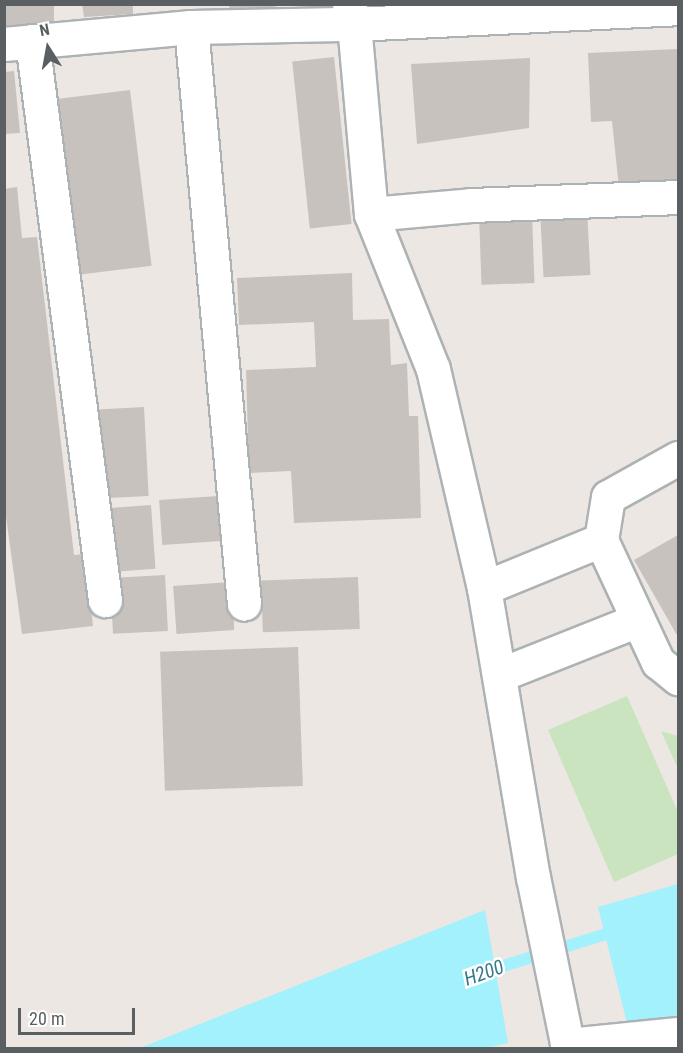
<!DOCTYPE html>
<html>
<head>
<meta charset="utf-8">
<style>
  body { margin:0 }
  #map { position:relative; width:683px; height:1053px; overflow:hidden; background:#ece7e2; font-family:"Roboto Condensed",sans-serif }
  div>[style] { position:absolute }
  .green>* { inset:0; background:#cae4bf }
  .water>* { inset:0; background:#a2f1fc }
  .stream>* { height:12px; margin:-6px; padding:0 6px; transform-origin:6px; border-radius:6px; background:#a2f1fc }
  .building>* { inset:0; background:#c8c2bf; transform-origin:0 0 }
  .roads { filter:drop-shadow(2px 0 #adb2b4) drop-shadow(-2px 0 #adb2b4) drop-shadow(0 2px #adb2b4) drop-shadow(0 -2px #adb2b4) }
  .minor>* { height:33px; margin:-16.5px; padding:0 16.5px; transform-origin:16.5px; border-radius:16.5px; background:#fff }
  span { translate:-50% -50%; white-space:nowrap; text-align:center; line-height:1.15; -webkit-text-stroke:5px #fff; paint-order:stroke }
  .water-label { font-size:20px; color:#36798a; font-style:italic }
  .frame { position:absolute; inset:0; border:6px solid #5a6062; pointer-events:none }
  .north { position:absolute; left:18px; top:18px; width:60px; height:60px; -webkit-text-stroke:4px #fff; paint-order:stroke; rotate:349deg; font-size:16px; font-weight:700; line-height:24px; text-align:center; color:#5a6062 }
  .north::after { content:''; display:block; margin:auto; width:21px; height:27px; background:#5a6062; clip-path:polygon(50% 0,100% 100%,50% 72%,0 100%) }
  .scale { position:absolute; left:18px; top:1008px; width:117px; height:27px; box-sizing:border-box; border:3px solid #5a6062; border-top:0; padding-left:8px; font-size:18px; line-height:21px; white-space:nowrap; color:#5a6062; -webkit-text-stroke:4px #fff; paint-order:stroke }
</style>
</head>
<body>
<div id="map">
  <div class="green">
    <i style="clip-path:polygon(627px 696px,678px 812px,678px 854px,614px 882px,548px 730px)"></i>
    <i style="clip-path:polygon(661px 731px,678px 736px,678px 769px)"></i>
  </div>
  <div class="water">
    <i style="clip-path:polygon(678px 884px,678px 1015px,627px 1023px,598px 907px)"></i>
    <i style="clip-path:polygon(485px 910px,508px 1043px,486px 1048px,140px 1048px)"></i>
  </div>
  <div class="stream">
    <i style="left:481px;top:973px;width:145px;rotate:-17.3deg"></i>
  </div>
  <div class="building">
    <i style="clip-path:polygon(4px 4px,54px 4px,54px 21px,5px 30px)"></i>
    <i style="clip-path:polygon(82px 4px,133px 4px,133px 14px,84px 17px)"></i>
    <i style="clip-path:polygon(229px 4px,282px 4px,282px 5px,230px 17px)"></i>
    <i style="clip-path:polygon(678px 49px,678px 190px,620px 198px,612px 121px,591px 122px,588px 53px)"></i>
    <i style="left:334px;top:57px;width:168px;height:42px;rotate:84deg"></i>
    <i style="clip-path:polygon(530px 58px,529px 128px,417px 144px,411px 64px)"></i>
    <i style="clip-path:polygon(14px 71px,20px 133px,4px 134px,4px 72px)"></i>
    <i style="left:130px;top:90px;width:177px;height:80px;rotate:83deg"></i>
    <i style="clip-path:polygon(17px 187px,22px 238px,37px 237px,74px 555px,85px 554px,93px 626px,22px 634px,4px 502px,4px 189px)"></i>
    <i style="left:587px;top:209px;width:66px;height:47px;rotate:87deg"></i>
    <i style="left:532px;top:213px;width:70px;height:53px;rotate:88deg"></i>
    <i style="clip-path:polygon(352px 273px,353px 320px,389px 319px,391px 365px,407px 363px,409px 416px,418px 416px,421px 518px,294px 523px,291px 471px,249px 473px,246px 370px,316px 367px,314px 322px,239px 325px,237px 278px)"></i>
    <i style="left:144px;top:407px;width:89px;height:46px;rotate:87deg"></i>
    <i style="left:218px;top:496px;width:45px;height:59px;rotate:86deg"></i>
    <i style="left:151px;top:505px;width:64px;height:45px;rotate:86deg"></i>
    <i style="clip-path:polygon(678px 535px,678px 637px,634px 560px)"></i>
    <i style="left:165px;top:575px;width:56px;height:55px;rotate:87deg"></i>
    <i style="left:358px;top:577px;width:52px;height:97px;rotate:88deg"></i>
    <i style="left:231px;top:582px;width:48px;height:58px;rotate:86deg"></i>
    <i style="left:298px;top:647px;width:139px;height:138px;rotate:88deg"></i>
  </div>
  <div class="roads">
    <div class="minor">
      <i style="left:349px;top:4px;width:21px;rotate:76deg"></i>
      <i style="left:354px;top:24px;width:191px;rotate:84.9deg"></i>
      <i style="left:371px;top:214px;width:167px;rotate:68.2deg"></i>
      <i style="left:433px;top:369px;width:225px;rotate:76.9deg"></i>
      <i style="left:484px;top:588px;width:293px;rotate:80.4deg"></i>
      <i style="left:533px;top:877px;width:175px;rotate:78.4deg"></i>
      <i style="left:191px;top:27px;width:579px;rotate:84.75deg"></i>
      <i style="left:32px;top:41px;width:564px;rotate:82.56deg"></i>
      <i style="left:4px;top:44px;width:188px;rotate:-5.2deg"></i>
      <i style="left:191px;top:27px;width:163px;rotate:-1.1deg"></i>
      <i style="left:354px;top:24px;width:324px;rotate:-2.8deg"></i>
      <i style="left:371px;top:214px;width:100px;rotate:-5.1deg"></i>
      <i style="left:471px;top:205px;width:207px;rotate:-2.2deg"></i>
      <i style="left:678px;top:458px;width:80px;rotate:150.9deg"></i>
      <i style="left:608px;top:497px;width:44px;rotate:99.2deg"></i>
      <i style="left:601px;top:540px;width:135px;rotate:65deg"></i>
      <i style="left:658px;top:662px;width:26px;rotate:39deg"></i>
      <i style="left:484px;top:588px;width:126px;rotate:-22.3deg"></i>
      <i style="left:499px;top:675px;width:149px;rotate:-21.6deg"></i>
      <i style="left:567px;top:1045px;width:112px;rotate:-5.7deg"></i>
    </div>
  </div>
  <div class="water-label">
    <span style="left:484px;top:973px;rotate:-20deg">H200</span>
  </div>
  <div class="frame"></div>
  <div class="north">N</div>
  <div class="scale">20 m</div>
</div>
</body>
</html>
